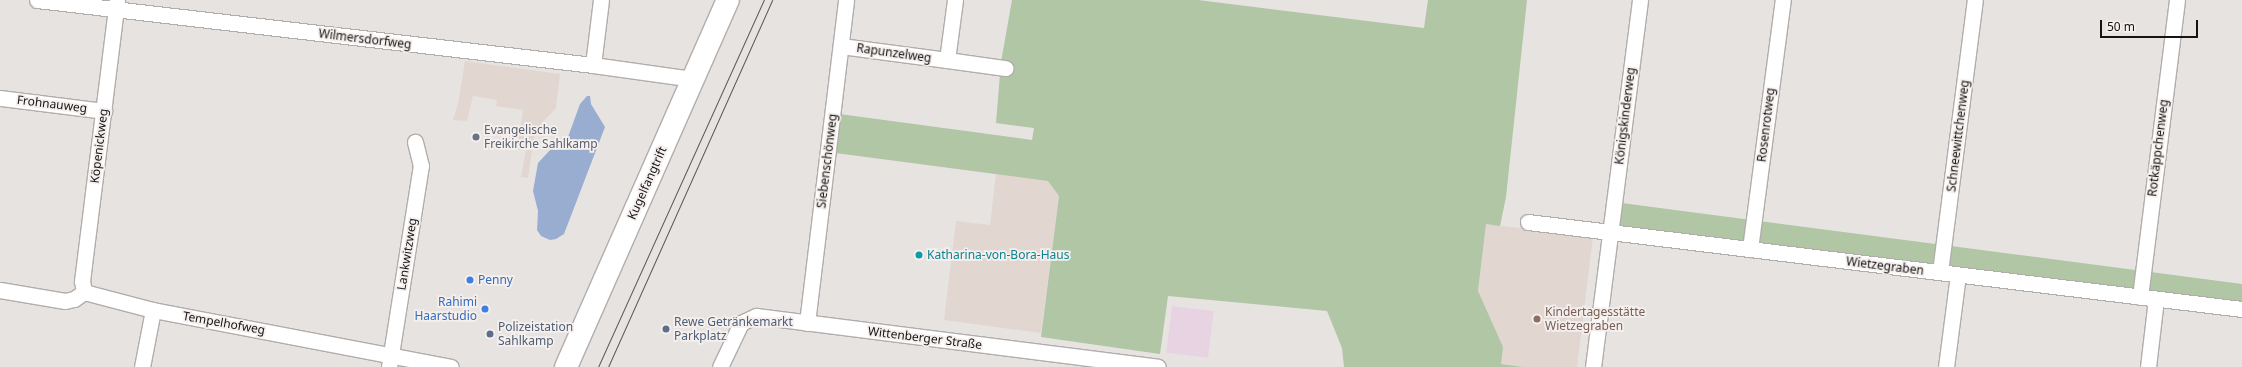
<!DOCTYPE html>
<html>
<head>
<meta charset="utf-8">
<style>
  body { margin:0 }
  #map { position:relative; width:2242px; height:367px; overflow:hidden; background:#e7e3e1; font-family:"Noto Sans",sans-serif }
  div>[style] { position:absolute }
  .built>* { inset:0; background:#e2d6d1 }
  .industrial>* { inset:0; background:#e8d3e2; transform-origin:0 0 }
  .green>* { inset:0; background:#b0c6a5 }
  .water>* { inset:0; background:#98add0 }
  .roads { filter:drop-shadow(1px 0 #b1adab) drop-shadow(-1px 0 #b1adab) drop-shadow(0 1px #b1adab) drop-shadow(0 -1px #b1adab) }
  .street>* { height:15px; margin:-7.5px; padding:0 7.5px; transform-origin:7.5px; border-radius:7.5px; background:#fff }
  .secondary>* { height:22px; margin:-11px; padding:0 11px; transform-origin:11px; border-radius:11px; background:#fff }
  .tram>* { height:1px; margin:-0.5px; padding:0 0.5px; transform-origin:0.5px; border-radius:0.5px; background:#5b5958 }
  .dots>* { width:11px; height:11px; translate:-50% -50%; box-sizing:border-box; border:2px solid #f5f0ee; border-radius:50% }
  span { translate:-50% -50%; white-space:nowrap; text-align:center; line-height:1.15; -webkit-text-stroke:3.5px #f5f0ee; paint-order:stroke }
  .street-label { font-size:12px; color:#151313 }
  .worship-label { font-size:12px; color:#5b616d }
  .left { translate:0 -50%; text-align:left }
  .culture-label { font-size:12px; color:#0d838f }
  .shop-label { font-size:12px; color:#366cbe }
  .right { translate:-100% -50%; text-align:right }
  .education-label { font-size:12px; color:#785e54 }
  .service-label { font-size:12px; color:#4e5e75 }
  .scale { position:absolute; left:2100px; top:20px; width:98px; height:18px; box-sizing:border-box; border:2px solid #151313; border-top:0; padding-left:5px; font-size:12px; line-height:14px; white-space:nowrap; color:#151313; -webkit-text-stroke:3px #f5f0ee; paint-order:stroke }
</style>
</head>
<body>
<div id="map">
  <div class="built">
    <i style="clip-path:polygon(465px 61px,560px 74px,556px 108px,535px 130px,528px 178px,521px 177px,526px 150px,517px 149px,523px 110px,496px 106px,497px 100px,473px 96px,467px 121px,453px 120px,458px 104px)"></i>
    <i style="clip-path:polygon(996px 174px,1048px 181px,1059px 195px,1041px 333px,944px 320px,956px 221px,990px 225px)"></i>
    <i style="clip-path:polygon(1486px 224px,1593px 237px,1577px 367px,1523px 367px,1501px 364px,1478px 291px)"></i>
  </div>
  <div class="industrial">
    <i style="left:1172px;top:306px;width:42px;height:47px;rotate:7deg"></i>
  </div>
  <div class="green">
    <i style="clip-path:polygon(1012px 0,1198px 0,1424px 28px,1428px 0,1527px 0,1506px 197px,1500px 226px,1486px 224px,1478px 291px,1503px 347px,1501px 364px,1523px 367px,1344px 367px,1342px 348px,1327px 311px,1168px 296px,1160px 354px,1041px 337px,1059px 196px,1048px 181px,828px 152px,832px 113px,1032px 140px,1034px 128px,996px 123px,1001px 62px)"></i>
    <i style="clip-path:polygon(1614px 202px,2242px 284px,2242px 309px,1618px 233px)"></i>
  </div>
  <div class="water">
    <i style="clip-path:polygon(587px 96px,590px 96px,591px 104px,605px 127px,564px 234px,556px 239px,550px 240px,541px 236px,537px 230px,538px 211px,533px 191px,538px 163px,552px 148px,568px 137px,580px 104px)"></i>
  </div>
  <div class="roads">
    <div class="street">
      <i style="left:37px;top:0;width:560px;rotate:6.67deg"></i>
      <i style="left:593px;top:65px;width:100px;rotate:8deg"></i>
      <i style="left:841px;top:46px;width:107px;rotate:7.5deg"></i>
      <i style="left:947px;top:60px;width:61px;rotate:-82.4deg"></i>
      <i style="left:947px;top:60px;width:59px;rotate:7.9deg"></i>
      <i style="left:593px;top:65px;width:65px;rotate:-83deg"></i>
      <i style="left:0;top:98px;width:105px;rotate:7.1deg"></i>
      <i style="left:1528px;top:222px;width:719px;rotate:6.95deg"></i>
      <i style="left:1750px;top:249px;width:251px;rotate:-82.5deg"></i>
      <i style="left:1940px;top:272px;width:274px;rotate:-82.7deg"></i>
      <i style="left:0;top:290px;width:66px;rotate:9.6deg"></i>
      <i style="left:65px;top:301px;width:9px;rotate:-13deg"></i>
      <i style="left:74px;top:299px;width:12px;rotate:-35deg"></i>
      <i style="left:84px;top:292px;width:71px;rotate:14.6deg"></i>
      <i style="left:153px;top:310px;width:303px;rotate:10.8deg"></i>
      <i style="left:84px;top:292px;width:11px;rotate:-100deg"></i>
      <i style="left:82px;top:281px;width:283px;rotate:-82.9deg"></i>
      <i style="left:2140px;top:297px;width:299px;rotate:-82.9deg"></i>
      <i style="left:807px;top:323px;width:325px;rotate:-83.1deg"></i>
      <i style="left:142px;top:367px;width:58px;rotate:-79.1deg"></i>
      <i style="left:389px;top:367px;width:204px;rotate:-81deg"></i>
      <i style="left:421px;top:166px;width:25px;rotate:-104deg"></i>
      <i style="left:720px;top:367px;width:49px;rotate:-64.5deg"></i>
      <i style="left:741px;top:323px;width:17px;rotate:-25deg"></i>
      <i style="left:756px;top:316px;width:405px;rotate:7.2deg"></i>
      <i style="left:1593px;top:367px;width:370px;rotate:-82.7deg"></i>
      <i style="left:1946px;top:367px;width:93px;rotate:-82.6deg"></i>
      <i style="left:2148px;top:367px;width:68px;rotate:-83.3deg"></i>
    </div>
    <div class="secondary">
      <i style="left:566px;top:367px;width:401px;rotate:-66.2deg"></i>
    </div>
  </div>
  <div class="tram">
    <i style="left:598px;top:367px;width:403px;rotate:-65.7deg"></i>
    <i style="left:608px;top:367px;width:402px;rotate:-65.9deg"></i>
  </div>
  <div class="dots">
    <i style="left:476px;top:137px;background:#6b7280"></i>
    <i style="left:919px;top:255px;background:#0f9aa8"></i>
    <i style="left:470px;top:280px;background:#3f7fe0"></i>
    <i style="left:485px;top:309px;background:#3f7fe0"></i>
    <i style="left:1537px;top:319px;background:#8d6e63"></i>
    <i style="left:666px;top:329px;background:#5c6f8a"></i>
    <i style="left:490px;top:334px;background:#5c6f8a"></i>
  </div>
  <div class="street-label">
    <span style="left:365px;top:39px;rotate:7deg">Wilmersdorfweg</span>
    <span style="left:894px;top:53px;rotate:8deg">Rapunzelweg</span>
    <span style="left:52px;top:104px;rotate:7deg">Frohnauweg</span>
    <span style="left:1625px;top:116px;rotate:-83deg">Königskinderweg</span>
    <span style="left:1766px;top:125px;rotate:-83deg">Rosenrotweg</span>
    <span style="left:1958px;top:136px;rotate:-83deg">Schneewittchenweg</span>
    <span style="left:99px;top:146px;rotate:-83deg">Köpenickweg</span>
    <span style="left:2158px;top:148px;rotate:-83deg">Rotkäppchenweg</span>
    <span style="left:827px;top:161px;rotate:-83deg">Siebenschönweg</span>
    <span style="left:647px;top:183px;rotate:-66deg">Kugelfangtrift</span>
    <span style="left:407px;top:254px;rotate:-81deg">Lankwitzweg</span>
    <span style="left:1885px;top:266px;rotate:7deg">Wietzegraben</span>
    <span style="left:224px;top:323px;rotate:10deg">Tempelhofweg</span>
    <span style="left:925px;top:338px;rotate:7deg">Wittenberger Straße</span>
  </div>
  <div class="worship-label">
    <span class="left" style="left:484px;top:137px">Evangelische<br>Freikirche Sahlkamp</span>
  </div>
  <div class="culture-label">
    <span class="left" style="left:927px;top:255px">Katharina-von-Bora-Haus</span>
  </div>
  <div class="shop-label">
    <span class="left" style="left:478px;top:280px">Penny</span>
    <span class="right" style="left:477px;top:309px">Rahimi<br>Haarstudio</span>
  </div>
  <div class="education-label">
    <span class="left" style="left:1545px;top:319px">Kindertagesstätte<br>Wietzegraben</span>
  </div>
  <div class="service-label">
    <span class="left" style="left:674px;top:329px">Rewe Getränkemarkt<br>Parkplatz</span>
    <span class="left" style="left:498px;top:334px">Polizeistation<br>Sahlkamp</span>
  </div>
  <div class="scale">50 m</div>
</div>
</body>
</html>
